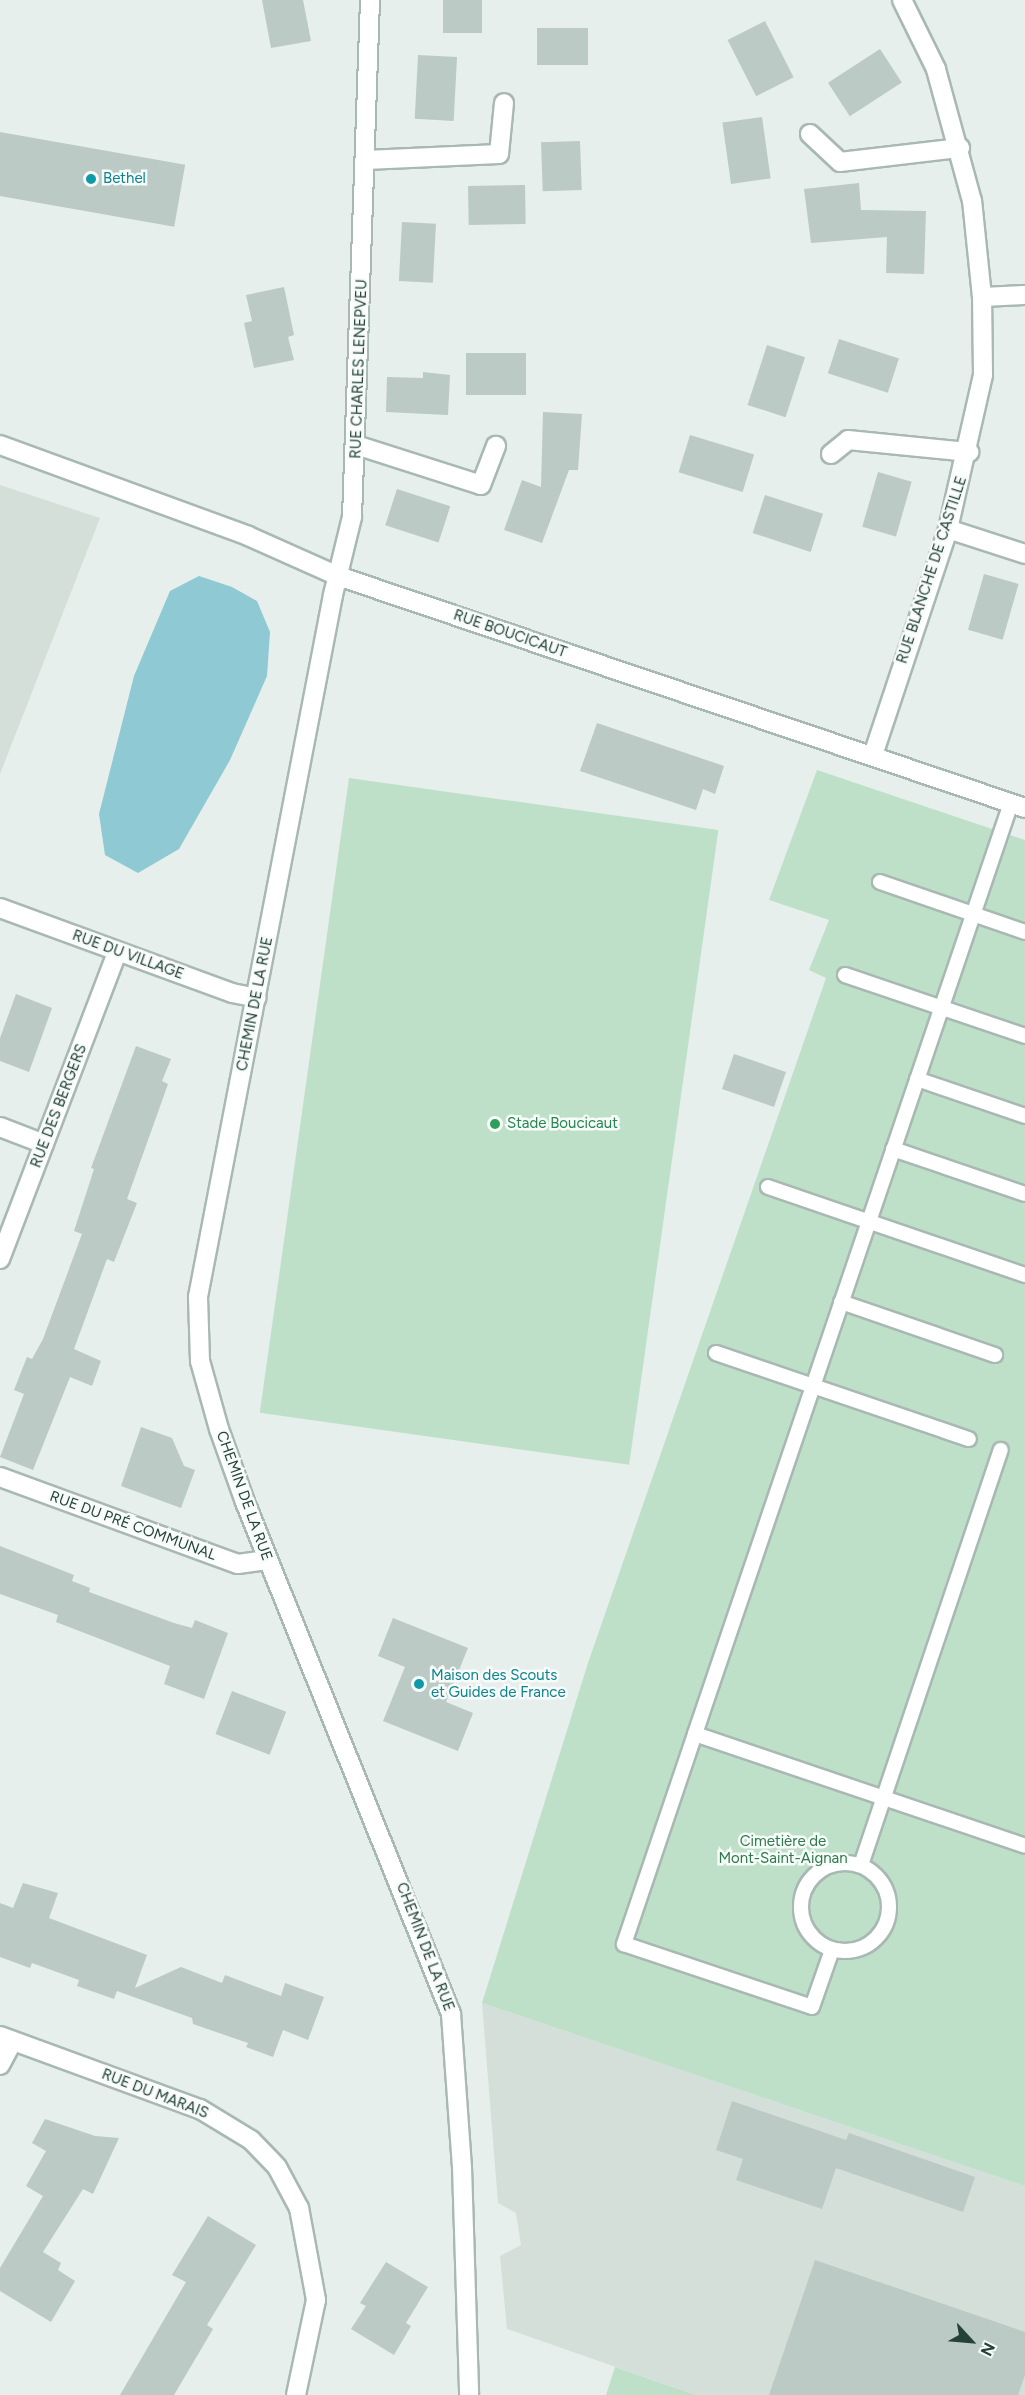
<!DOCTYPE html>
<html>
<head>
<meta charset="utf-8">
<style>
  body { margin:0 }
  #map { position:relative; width:1025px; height:2395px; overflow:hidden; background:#e6efeb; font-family:Figtree,sans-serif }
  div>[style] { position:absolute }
  .built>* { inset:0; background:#d4dfda }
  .green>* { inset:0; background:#bfe0c8; transform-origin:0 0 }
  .water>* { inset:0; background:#8ec9d4 }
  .building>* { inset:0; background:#bbcac4; transform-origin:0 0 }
  .roads { filter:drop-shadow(2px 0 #a8b8b2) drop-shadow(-2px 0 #a8b8b2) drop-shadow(0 2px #a8b8b2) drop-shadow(0 -2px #a8b8b2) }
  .service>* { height:14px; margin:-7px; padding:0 7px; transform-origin:7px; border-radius:7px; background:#fff }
  .service>.ring { margin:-7px; padding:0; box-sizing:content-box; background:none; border:14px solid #fff; border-radius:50% }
  .minor>* { height:18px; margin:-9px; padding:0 9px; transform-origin:9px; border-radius:9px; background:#fff }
  .dots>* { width:16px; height:16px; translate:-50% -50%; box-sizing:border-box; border:3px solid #f7fbf9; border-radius:50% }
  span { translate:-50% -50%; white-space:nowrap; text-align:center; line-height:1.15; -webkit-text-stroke:5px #f7fbf9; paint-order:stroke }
  .culture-label { font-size:15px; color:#0d838f }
  .left { translate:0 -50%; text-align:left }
  .street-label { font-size:15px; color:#24423a }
  .leisure-label { font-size:15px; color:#27864d }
  .park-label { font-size:15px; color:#2d7a4b }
  .north { position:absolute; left:941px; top:2311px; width:60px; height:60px; -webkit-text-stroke:4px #f7fbf9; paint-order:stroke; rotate:116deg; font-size:16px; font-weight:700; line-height:24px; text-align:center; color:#24423a }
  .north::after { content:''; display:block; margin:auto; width:21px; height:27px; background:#24423a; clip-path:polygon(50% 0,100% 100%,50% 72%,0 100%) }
</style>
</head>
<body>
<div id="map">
  <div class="built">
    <i style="clip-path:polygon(0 485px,100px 518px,0 774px)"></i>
    <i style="clip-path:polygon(482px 2003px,1025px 2186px,1025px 2395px,696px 2395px,507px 2329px,500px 2256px,521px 2245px,516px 2213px,498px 2203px)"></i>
  </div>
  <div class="green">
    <i style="clip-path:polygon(817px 770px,1025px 840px,1025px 2186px,482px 2003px,588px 1663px,826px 978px,809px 970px,829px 920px,769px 900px)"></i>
    <i style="left:349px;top:778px;width:373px;height:641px;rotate:8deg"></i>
    <i style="clip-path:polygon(615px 2367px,696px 2395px,606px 2395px)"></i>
  </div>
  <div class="water">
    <i style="clip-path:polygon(199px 576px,232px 587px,257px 601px,270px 632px,267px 676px,230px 760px,179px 849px,138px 873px,105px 855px,99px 814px,134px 676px,170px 591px)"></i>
  </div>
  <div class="building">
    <i style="clip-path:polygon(262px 0,303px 0,311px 41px,271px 48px)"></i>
    <i style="left:443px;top:0;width:39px;height:33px"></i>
    <i style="left:765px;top:21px;width:63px;height:42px;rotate:63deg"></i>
    <i style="left:588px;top:28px;width:37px;height:51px;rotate:90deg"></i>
    <i style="left:880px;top:49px;width:40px;height:62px;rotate:57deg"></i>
    <i style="left:457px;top:57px;width:64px;height:39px;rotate:93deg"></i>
    <i style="left:762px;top:117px;width:62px;height:40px;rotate:82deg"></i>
    <i style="left:0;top:132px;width:188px;height:63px;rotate:10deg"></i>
    <i style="left:580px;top:141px;width:49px;height:39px;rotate:88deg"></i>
    <i style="clip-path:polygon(859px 183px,861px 210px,926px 211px,924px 274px,886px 273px,887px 237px,811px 243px,804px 189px)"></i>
    <i style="left:525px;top:185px;width:39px;height:57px;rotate:89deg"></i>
    <i style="left:402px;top:222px;width:34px;height:59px;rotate:3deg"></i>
    <i style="clip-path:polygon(284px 287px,294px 335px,288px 337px,294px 360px,254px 368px,244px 323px,252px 321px,246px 295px)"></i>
    <i style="left:839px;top:339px;width:63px;height:36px;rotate:18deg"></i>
    <i style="left:767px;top:345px;width:40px;height:63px;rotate:18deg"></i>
    <i style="left:466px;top:353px;width:60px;height:42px"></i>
    <i style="clip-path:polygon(423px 372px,450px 375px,448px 415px,386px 412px,387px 377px,423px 378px)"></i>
    <i style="clip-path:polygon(543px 412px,582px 414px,578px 470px,569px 470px,542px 543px,504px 530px,522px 480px,541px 487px)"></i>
    <i style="left:690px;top:435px;width:67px;height:39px;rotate:17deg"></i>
    <i style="left:878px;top:472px;width:35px;height:57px;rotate:16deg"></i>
    <i style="left:397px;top:489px;width:56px;height:38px;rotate:18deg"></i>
    <i style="left:765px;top:495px;width:61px;height:40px;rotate:18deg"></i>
    <i style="left:984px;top:574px;width:36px;height:58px;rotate:16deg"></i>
    <i style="clip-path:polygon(597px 723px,724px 766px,715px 794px,703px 789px,696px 810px,580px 771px)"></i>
    <i style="clip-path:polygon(16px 994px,52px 1008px,29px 1072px,0 1061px,0 1038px)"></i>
    <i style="clip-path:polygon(136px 1046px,171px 1059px,162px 1081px,168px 1084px,127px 1199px,137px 1203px,114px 1262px,107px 1259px,74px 1349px,101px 1361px,92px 1386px,70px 1377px,33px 1470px,0 1457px,24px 1394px,14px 1390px,27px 1357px,32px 1359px,43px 1339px,82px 1234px,74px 1231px,94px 1169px,91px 1168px)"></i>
    <i style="left:734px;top:1054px;width:55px;height:37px;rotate:19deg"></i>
    <i style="clip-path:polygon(141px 1427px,172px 1438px,184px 1466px,195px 1470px,181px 1508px,121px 1486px)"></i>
    <i style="clip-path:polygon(0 1546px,74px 1575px,72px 1581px,90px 1588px,89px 1592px,174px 1623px,192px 1628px,195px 1620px,228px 1633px,204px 1699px,164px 1684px,170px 1666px,56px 1622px,58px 1615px,0 1594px)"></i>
    <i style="clip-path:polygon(393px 1618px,468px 1648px,446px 1702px,473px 1713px,458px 1751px,383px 1721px,405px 1667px,378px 1656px)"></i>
    <i style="left:232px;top:1691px;width:58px;height:46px;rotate:21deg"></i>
    <i style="clip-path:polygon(23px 1883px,58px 1893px,49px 1918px,147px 1955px,135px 1988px,181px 1967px,222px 1983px,225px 1975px,281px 1996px,285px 1983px,324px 1997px,308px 2040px,283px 2030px,273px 2057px,246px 2047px,248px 2043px,193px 2024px,192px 2018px,117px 1991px,114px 1999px,77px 1986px,79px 1980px,32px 1963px,30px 1968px,0 1957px,0 1903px,13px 1908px)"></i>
    <i style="clip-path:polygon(732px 2101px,846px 2140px,849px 2133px,975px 2177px,963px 2212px,836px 2168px,822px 2209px,736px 2180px,743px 2159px,716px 2150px)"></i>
    <i style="clip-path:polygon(45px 2119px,95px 2136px,119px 2138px,93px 2194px,83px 2189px,43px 2252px,61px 2263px,58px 2270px,75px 2281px,51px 2322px,0 2291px,0 2268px,43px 2196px,26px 2186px,46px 2151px,32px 2143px)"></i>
    <i style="clip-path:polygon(208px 2216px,256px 2245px,207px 2325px,213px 2329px,174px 2395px,120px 2395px,186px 2282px,172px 2275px)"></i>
    <i style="clip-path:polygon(815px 2260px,1025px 2332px,1025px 2375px,1018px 2395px,769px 2395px)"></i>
    <i style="clip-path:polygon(386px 2262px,428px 2287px,406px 2323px,411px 2326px,394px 2355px,351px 2329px,366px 2306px,360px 2303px)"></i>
  </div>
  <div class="roads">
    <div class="service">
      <i style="left:1011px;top:803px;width:983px;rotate:108.75deg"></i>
      <i style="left:695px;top:1734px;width:348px;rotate:18.7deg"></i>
      <i style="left:880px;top:882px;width:153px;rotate:19deg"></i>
      <i style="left:845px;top:975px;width:190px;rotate:18.7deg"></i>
      <i style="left:917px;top:1079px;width:114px;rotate:18.9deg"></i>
      <i style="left:893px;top:1149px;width:139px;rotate:18.8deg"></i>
      <i style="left:768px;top:1187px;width:272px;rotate:18.9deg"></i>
      <i style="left:841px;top:1302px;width:163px;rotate:19deg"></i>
      <i style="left:716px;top:1353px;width:267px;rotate:18.8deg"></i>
      <i style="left:695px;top:1734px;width:222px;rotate:108.7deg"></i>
      <i style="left:624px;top:1944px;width:198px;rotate:18.5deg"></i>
      <i style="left:812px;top:2007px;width:60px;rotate:-70.7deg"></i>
      <i class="ring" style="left:801px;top:1863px;width:74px;height:74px"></i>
      <i style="left:861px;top:1865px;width:438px;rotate:-71.4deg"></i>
    </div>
    <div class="minor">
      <i style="left:370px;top:0;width:517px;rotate:91.99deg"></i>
      <i style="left:352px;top:517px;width:80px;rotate:103.7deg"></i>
      <i style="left:333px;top:595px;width:715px;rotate:100.89deg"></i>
      <i style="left:198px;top:1297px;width:64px;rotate:88.2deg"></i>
      <i style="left:200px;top:1361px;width:71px;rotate:74.4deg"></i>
      <i style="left:219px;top:1429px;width:77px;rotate:70.4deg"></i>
      <i style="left:245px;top:1502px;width:552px;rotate:68.08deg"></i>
      <i style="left:451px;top:2014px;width:153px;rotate:85.9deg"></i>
      <i style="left:462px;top:2167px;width:228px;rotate:88.2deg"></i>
      <i style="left:810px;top:134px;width:41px;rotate:43deg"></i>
      <i style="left:840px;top:162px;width:121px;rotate:-6.7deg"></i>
      <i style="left:366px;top:160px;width:133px;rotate:-2.6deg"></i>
      <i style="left:499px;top:154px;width:51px;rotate:-84.4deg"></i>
      <i style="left:982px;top:297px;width:43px;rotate:-2.7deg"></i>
      <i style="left:0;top:445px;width:264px;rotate:20.1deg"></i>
      <i style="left:248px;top:536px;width:98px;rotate:24deg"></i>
      <i style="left:338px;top:576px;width:725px;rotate:18.66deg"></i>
      <i style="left:356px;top:445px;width:131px;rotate:17.7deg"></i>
      <i style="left:481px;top:485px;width:42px;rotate:-69deg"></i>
      <i style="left:831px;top:454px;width:22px;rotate:-39deg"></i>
      <i style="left:848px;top:440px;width:122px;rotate:5.7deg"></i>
      <i style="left:948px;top:529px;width:81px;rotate:18deg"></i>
      <i style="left:873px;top:755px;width:238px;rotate:-71.6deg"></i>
      <i style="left:948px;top:529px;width:158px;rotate:-77.2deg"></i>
      <i style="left:983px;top:375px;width:78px;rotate:-90.7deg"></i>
      <i style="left:982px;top:297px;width:97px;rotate:-95.9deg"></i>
      <i style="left:972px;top:201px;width:137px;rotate:-105.3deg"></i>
      <i style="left:936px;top:69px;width:77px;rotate:-116.2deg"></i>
      <i style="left:0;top:908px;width:247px;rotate:20.1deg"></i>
      <i style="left:232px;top:993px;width:25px;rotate:11deg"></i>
      <i style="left:0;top:1127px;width:47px;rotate:21.1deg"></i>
      <i style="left:0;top:1259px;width:329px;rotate:-69.1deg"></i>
      <i style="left:0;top:1477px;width:253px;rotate:20.1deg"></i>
      <i style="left:238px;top:1564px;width:29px;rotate:-8deg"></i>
      <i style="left:0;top:2036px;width:213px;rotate:20.1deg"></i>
      <i style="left:200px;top:2109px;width:60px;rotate:31.3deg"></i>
      <i style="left:251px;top:2140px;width:37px;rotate:46deg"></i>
      <i style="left:277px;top:2167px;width:47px;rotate:61.8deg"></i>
      <i style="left:299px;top:2208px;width:94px;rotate:79.5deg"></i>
      <i style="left:316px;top:2300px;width:97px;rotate:101.9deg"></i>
      <i style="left:0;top:2065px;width:27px;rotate:-62deg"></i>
    </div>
  </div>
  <div class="dots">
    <i style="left:91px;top:179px;background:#0f9aa8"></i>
    <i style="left:495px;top:1124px;background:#2e9e5b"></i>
    <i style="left:419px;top:1684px;background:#0f9aa8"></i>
  </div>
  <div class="culture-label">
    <span class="left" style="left:103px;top:179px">Bethel</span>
    <span class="left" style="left:431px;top:1684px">Maison des Scouts<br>et Guides de France</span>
  </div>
  <div class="street-label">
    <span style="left:359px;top:369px;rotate:-88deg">RUE CHARLES LENEPVEU</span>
    <span style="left:932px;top:570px;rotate:-72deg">RUE BLANCHE DE CASTILLE</span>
    <span style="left:510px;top:634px;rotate:19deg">RUE BOUCICAUT</span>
    <span style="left:128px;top:955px;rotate:20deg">RUE DU VILLAGE</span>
    <span style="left:255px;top:1004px;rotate:-79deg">CHEMIN DE LA RUE</span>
    <span style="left:59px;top:1106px;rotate:-69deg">RUE DES BERGERS</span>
    <span style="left:244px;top:1496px;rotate:70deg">CHEMIN DE LA RUE</span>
    <span style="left:133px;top:1526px;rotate:20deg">RUE DU PRÉ COMMUNAL</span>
    <span style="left:425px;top:1947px;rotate:69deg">CHEMIN DE LA RUE</span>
    <span style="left:155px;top:2094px;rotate:21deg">RUE DU MARAIS</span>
  </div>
  <div class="leisure-label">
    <span class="left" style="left:507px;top:1124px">Stade Boucicaut</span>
  </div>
  <div class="park-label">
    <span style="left:783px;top:1850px">Cimetière de<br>Mont-Saint-Aignan</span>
  </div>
  <div class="north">N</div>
</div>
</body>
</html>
